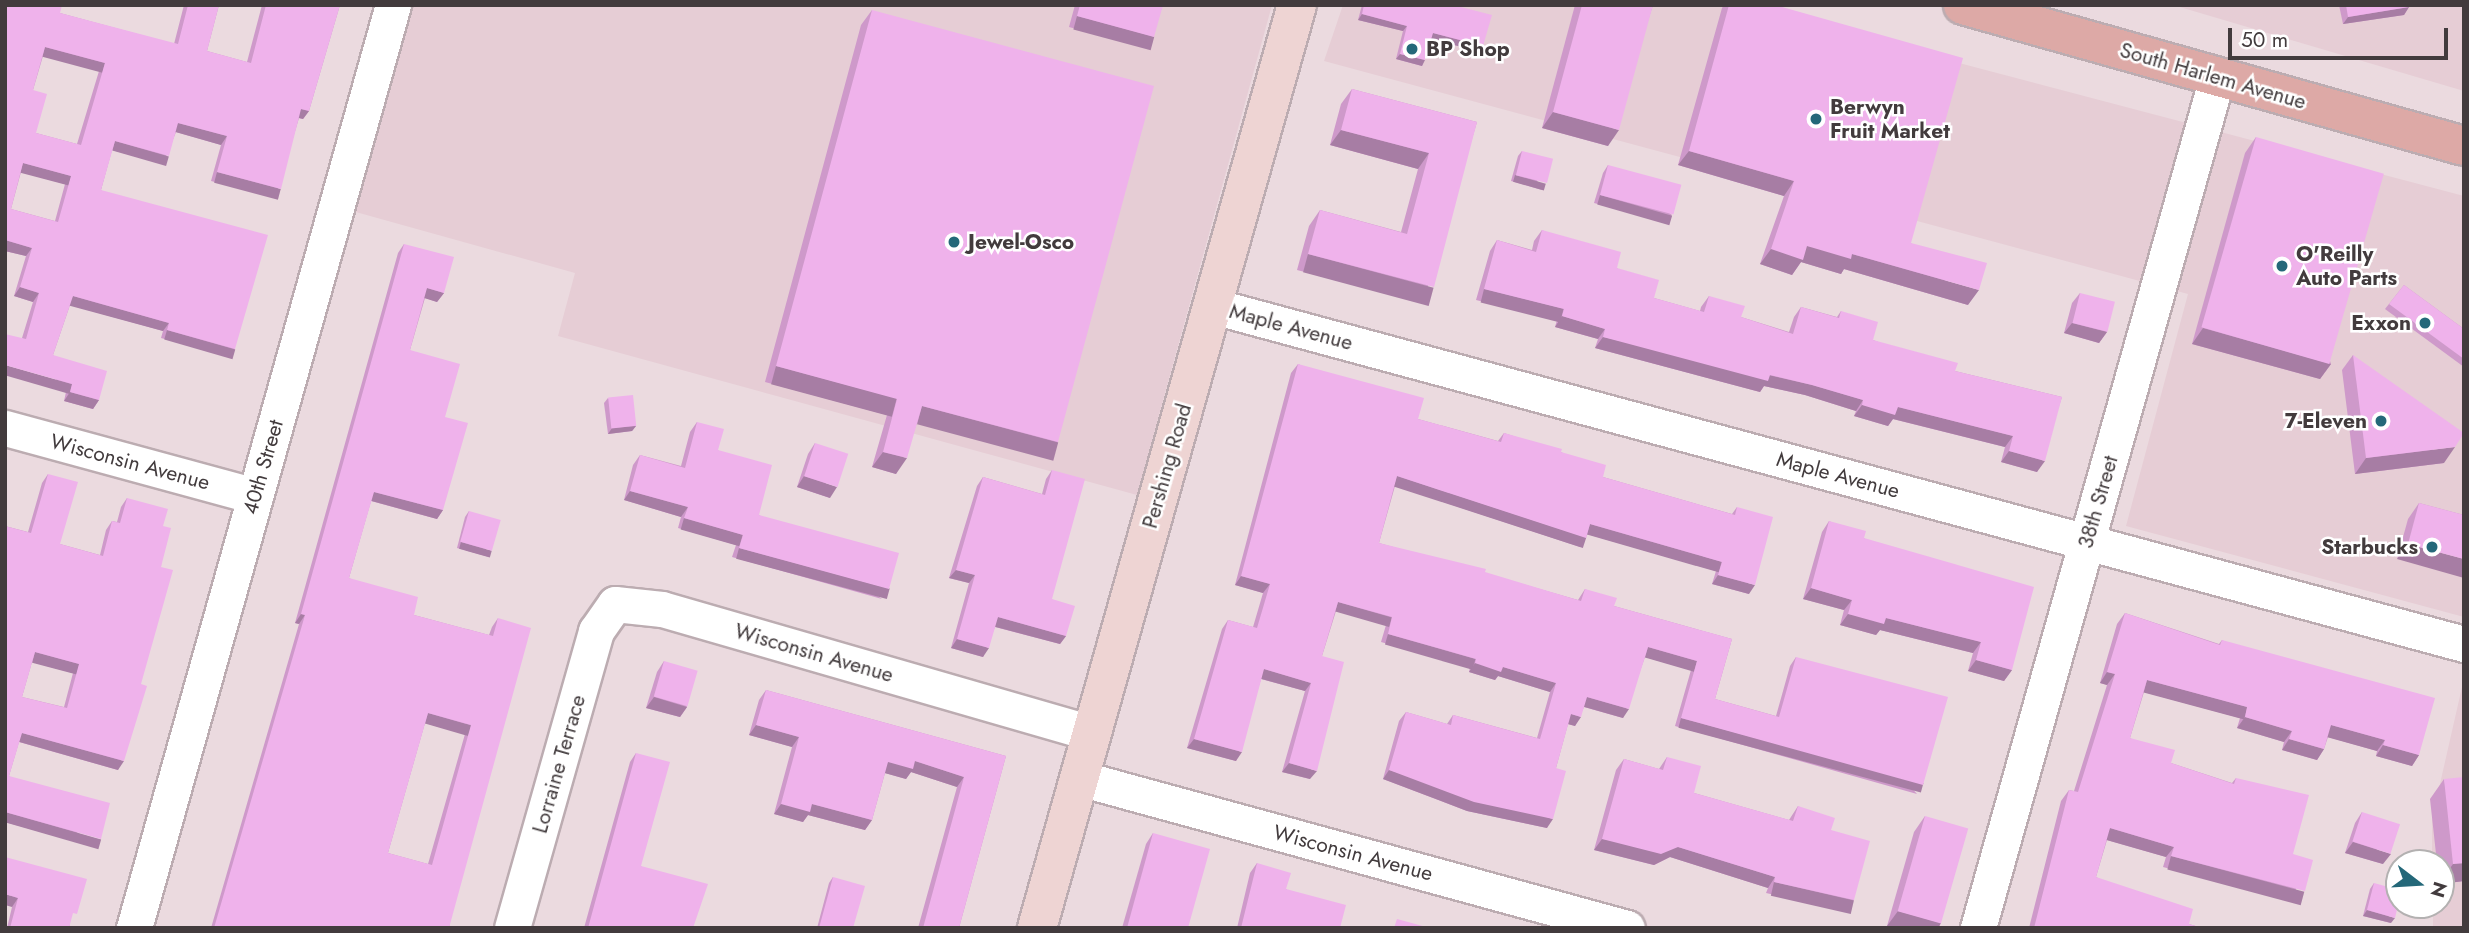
<!DOCTYPE html>
<html>
<head>
<meta charset="utf-8">
<style>
  body { margin:0 }
  #map { position:relative; width:2469px; height:933px; overflow:hidden; background:#ebdadf; font-family:Jost,sans-serif }
  div>[style] { position:absolute }
  .built>* { inset:0; background:#e6cdd5 }
  .roads { filter:drop-shadow(2px 0 #bcacb1) drop-shadow(-2px 0 #bcacb1) drop-shadow(0 2px #bcacb1) drop-shadow(0 -2px #bcacb1) }
  .minor>* { height:35px; margin:-17.5px; padding:0 17.5px; transform-origin:17.5px; border-radius:17.5px; background:#fff }
  .secondary>* { height:38px; margin:-19px; padding:0 19px; transform-origin:19px; border-radius:19px; background:#eed4d3 }
  .primary>* { height:38px; margin:-19px; padding:0 19px; transform-origin:19px; border-radius:19px; background:#dda9a6 }
  .wall>* { inset:0; background:#ce99ca }
  .shaded-wall>* { inset:0; background:#a77da4; transform-origin:0 0 }
  .building>* { inset:0; background:#efb2eb; transform-origin:0 0 }
  .dots>* { width:19px; height:19px; translate:-50% -50%; box-sizing:border-box; border:4px solid #fff; border-radius:50% }
  span { translate:-50% -50%; white-space:nowrap; text-align:center; line-height:1.15; -webkit-text-stroke:5px #fff; paint-order:stroke }
  .poi-label { font-size:21px; color:#423b3d; font-weight:700 }
  .left { translate:0 -50%; text-align:left }
  .right { translate:-100% -50%; text-align:right }
  .street-label { font-size:21px; color:#423b3d }
  .frame { position:absolute; inset:0; border:7px solid #423b3d; pointer-events:none }
  .north { position:absolute; left:2385px; top:849px; width:70px; height:70px; box-sizing:border-box; background:#fff; border:2px solid #b3b1b1; border-radius:50%; rotate:107deg; font-size:19px; font-weight:700; line-height:28px; text-align:center; color:#423b3d }
  .north::after { content:''; display:block; margin:auto; width:24px; height:32px; background:#246879; clip-path:polygon(50% 0,100% 100%,50% 72%,0 100%) }
  .scale { position:absolute; left:2228px; top:28px; width:220px; height:32px; box-sizing:border-box; border:4px solid #423b3d; border-top:0; padding-left:9px; font-size:21px; line-height:24px; white-space:nowrap; color:#423b3d; -webkit-text-stroke:5px #fff; paint-order:stroke }
</style>
</head>
<body>
<div id="map">
  <div class="built">
    <i style="clip-path:polygon(401px 5px,1272px 5px,1137px 495px,558px 336px,575px 273px,345px 209px)"></i>
    <i style="clip-path:polygon(1343px 5px,1739px 5px,2464px 196px,2464px 617px,2126px 526px,2188px 294px,1324px 61px)"></i>
    <i style="clip-path:polygon(2173px 5px,2464px 5px,2464px 91px)"></i>
    <i style="clip-path:polygon(2462px 687px,2464px 928px,2433px 928px,2433px 905px,2441px 905px,2441px 863px,2432px 863px,2432px 819px)"></i>
  </div>
  <div class="roads">
    <div class="minor">
      <i style="left:1213px;top:306px;width:1296px;rotate:15.12deg"></i>
      <i style="left:5px;top:428px;width:259px;rotate:15.2deg"></i>
      <i style="left:1079px;top:778px;width:568px;rotate:15.31deg"></i>
      <i style="left:134px;top:928px;width:959px;rotate:-74.33deg"></i>
      <i style="left:512px;top:928px;width:309px;rotate:-74.2deg"></i>
      <i style="left:596px;top:631px;width:33px;rotate:-55deg"></i>
      <i style="left:615px;top:604px;width:47px;rotate:6.1deg"></i>
      <i style="left:662px;top:609px;width:448px;rotate:16.1deg"></i>
      <i style="left:1978px;top:928px;width:884px;rotate:-74.31deg"></i>
    </div>
    <div class="secondary">
      <i style="left:1037px;top:928px;width:959px;rotate:-74.27deg"></i>
    </div>
    <div class="primary">
      <i style="left:1963px;top:5px;width:520px;rotate:15.72deg"></i>
    </div>
  </div>
  <div class="wall">
    <i style="clip-path:polygon(evenodd,5px 5px,60px 13px,174px 44px,184px 5px,219px 5px,207px 51px,247px 62px,262px 5px,340px 5px,309px 111px,303px 119px,299px 118px,275px 198px,211px 181px,221px 145px,176px 132px,163px 164px,112px 150px,101px 190px,235px 349px,230px 357px,161px 338px,163px 331px,70px 305px,53px 355px,99px 400px,93px 409px,64px 401px,66px 392px,22px 338px,33px 302px,14px 296px,26px 256px,5px 251px,5px 5px,43px 56px,99px 71px,77px 144px,36px 133px,33px 90px,43px 56px,5px 5px,21px 172px,65px 184px,55px 221px,11px 209px,21px 172px)"></i>
    <i style="clip-path:polygon(1075px 5px,1163px 5px,1146px 48px,1069px 27px)"></i>
    <i style="clip-path:polygon(1362px 5px,1453px 5px,1483px 46px,1480px 52px,1431px 39px,1422px 66px,1396px 59px,1403px 31px,1358px 20px)"></i>
    <i style="clip-path:polygon(1575px 5px,1653px 5px,1608px 146px,1542px 128px)"></i>
    <i style="clip-path:polygon(1724px 5px,1775px 5px,1911px 243px,1968px 305px,1844px 269px,1841px 274px,1801px 262px,1792px 275px,1760px 264px,1784px 196px,1678px 165px,1722px 8px)"></i>
    <i style="clip-path:polygon(2339px 5px,2409px 5px,2409px 7px,2404px 15px,2343px 24px)"></i>
    <i style="clip-path:polygon(872px 10px,1058px 442px,1047px 458px,917px 423px,896px 474px,872px 467px,887px 415px,765px 382px,861px 25px)"></i>
    <i style="clip-path:polygon(1352px 89px,1477px 122px,1423px 303px,1297px 270px,1309px 226px,1320px 210px,1401px 232px,1418px 169px,1330px 145px,1341px 104px)"></i>
    <i style="clip-path:polygon(2256px 137px,2331px 364px,2320px 379px,2192px 344px,2245px 153px)"></i>
    <i style="clip-path:polygon(1522px 151px,1542px 190px,1511px 181px,1518px 156px)"></i>
    <i style="clip-path:polygon(1608px 165px,1672px 215px,1666px 223px,1594px 203px,1603px 173px)"></i>
    <i style="clip-path:polygon(1542px 230px,1617px 268px,1654px 298px,1700px 311px,1701px 307px,1709px 296px,1741px 317px,1789px 332px,1794px 317px,1801px 307px,1837px 317px,1841px 311px,1873px 340px,1955px 371px,2062px 397px,2037px 472px,2001px 462px,2005px 447px,1893px 419px,1888px 426px,1854px 416px,1856px 411px,1805px 395px,1764px 386px,1760px 392px,1595px 348px,1598px 339px,1555px 327px,1557px 320px,1476px 300px,1490px 251px,1497px 240px,1532px 250px,1534px 241px)"></i>
    <i style="clip-path:polygon(evenodd,404px 244px,444px 293px,437px 302px,425px 298px,410px 350px,445px 417px,443px 510px,437px 519px,371px 501px,349px 578px,414px 615px,489px 635px,492px 627px,498px 618px,449px 928px,211px 928px,299px 624px,295px 623px,398px 253px,404px 244px,425px 723px,465px 734px,428px 864px,388px 853px,425px 723px)"></i>
    <i style="clip-path:polygon(2404px 285px,2464px 329px,2464px 367px,2385px 309px)"></i>
    <i style="clip-path:polygon(2080px 293px,2107px 332px,2099px 343px,2064px 333px,2072px 303px)"></i>
    <i style="clip-path:polygon(2353px 355px,2444px 463px,2355px 474px,2342px 370px)"></i>
    <i style="clip-path:polygon(1298px 364px,1418px 419px,1498px 441px,1504px 433px,1561px 452px,1603px 477px,1732px 514px,1737px 507px,1749px 594px,1712px 584px,1716px 571px,1587px 534px,1586px 538px,1580px 547px,1395px 486px,1379px 543px,1578px 600px,1585px 589px,1614px 606px,1732px 639px,1715px 699px,1776px 716px,1790px 666px,1796px 657px,1917px 794px,1675px 726px,1691px 670px,1645px 657px,1623px 718px,1584px 707px,1575px 726px,1568px 724px,1556px 768px,1547px 828px,1467px 811px,1383px 779px,1399px 721px,1406px 712px,1447px 724px,1453px 715px,1537px 738px,1550px 692px,1498px 676px,1495px 680px,1469px 672px,1470px 667px,1381px 642px,1386px 625px,1336px 611px,1322px 656px,1310px 779px,1282px 772px,1305px 691px,1261px 679px,1236px 761px,1187px 748px,1222px 629px,1228px 620px,1253px 627px,1263px 593px,1235px 585px,1291px 373px)"></i>
    <i style="clip-path:polygon(608px 398px,636px 426px,632px 431px,608px 434px,604px 403px)"></i>
    <i style="clip-path:polygon(697px 422px,718px 450px,759px 515px,882px 599px,732px 557px,736px 545px,678px 528px,681px 517px,624px 500px,633px 465px,640px 455px,681px 466px,690px 432px)"></i>
    <i style="clip-path:polygon(815px 443px,830px 498px,797px 487px,808px 454px)"></i>
    <i style="clip-path:polygon(1052px 470px,1052px 599px,1066px 636px,1060px 644px,995px 627px,983px 657px,951px 648px,969px 583px,949px 578px,977px 486px,983px 477px,1042px 494px,1046px 479px)"></i>
    <i style="clip-path:polygon(evenodd,48px 474px,60px 544px,100px 555px,106px 530px,112px 521px,117px 522px,121px 507px,127px 498px,163px 526px,161px 567px,118px 770px,19px 742px,9px 776px,95px 847px,5px 822px,5px 526px,28px 532px,42px 483px,48px 474px,32px 662px,73px 673px,64px 707px,22px 697px,32px 662px)"></i>
    <i style="clip-path:polygon(2419px 503px,2464px 515px,2397px 559px,2408px 519px)"></i>
    <i style="clip-path:polygon(469px 511px,489px 557px,457px 548px,465px 517px)"></i>
    <i style="clip-path:polygon(1829px 521px,1864px 538px,2012px 670px,2004px 681px,1968px 671px,1973px 653px,1880px 630px,1876px 635px,1840px 625px,1844px 610px,1803px 599px,1822px 532px)"></i>
    <i style="clip-path:polygon(2125px 613px,2219px 644px,2222px 640px,2419px 755px,2412px 766px,2376px 756px,2377px 751px,2328px 737px,2324px 749px,2317px 760px,2282px 750px,2284px 742px,2237px 728px,2240px 718px,2144px 692px,2130px 738px,2171px 763px,2232px 783px,2236px 778px,2293px 854px,2297px 902px,2163px 867px,2166px 857px,2107px 840px,2096px 877px,2189px 924px,2202px 928px,2029px 928px,2061px 801px,2069px 790px,2074px 791px,2107px 685px,2100px 683px,2117px 624px)"></i>
    <i style="clip-path:polygon(664px 661px,687px 707px,680px 717px,646px 708px,657px 672px)"></i>
    <i style="clip-path:polygon(766px 690px,1006px 756px,959px 928px,918px 928px,957px 787px,911px 772px,906px 779px,885px 773px,872px 820px,865px 830px,808px 815px,803px 822px,774px 814px,792px 747px,749px 735px,759px 700px)"></i>
    <i style="clip-path:polygon(636px 753px,641px 866px,693px 928px,584px 928px,630px 762px)"></i>
    <i style="clip-path:polygon(1667px 757px,1694px 793px,1789px 820px,1798px 806px,1831px 830px,1854px 900px,1846px 911px,1766px 893px,1768px 888px,1670px 857px,1654px 865px,1594px 850px,1616px 770px,1624px 759px,1659px 769px)"></i>
    <i style="clip-path:polygon(2444px 779px,2464px 881px,2441px 884px,2441px 863px,2437px 863px,2430px 799px)"></i>
    <i style="clip-path:polygon(2362px 812px,2383px 864px,2345px 853px,2355px 823px)"></i>
    <i style="clip-path:polygon(1925px 816px,1941px 923px,1938px 928px,1893px 928px,1887px 926px,1914px 832px)"></i>
    <i style="clip-path:polygon(1153px 833px,1188px 928px,1122px 928px,1146px 844px)"></i>
    <i style="clip-path:polygon(5px 857px,70px 923px,69px 928px,7px 928px,12px 907px)"></i>
    <i style="clip-path:polygon(1257px 863px,1286px 889px,1340px 928px,1237px 928px,1250px 873px)"></i>
    <i style="clip-path:polygon(833px 877px,853px 928px,817px 928px,829px 883px)"></i>
    <i style="clip-path:polygon(2374px 883px,2391px 923px,2363px 916px,2370px 889px)"></i>
  </div>
  <div class="shaded-wall">
    <i style="clip-path:polygon(2409px 7px,2404px 15px,2343px 24px,2348px 17px)"></i>
    <i style="clip-path:polygon(1362px 14px,1407px 26px,1403px 31px,1358px 20px)"></i>
    <i style="left:1077px;top:16px;width:80px;height:14px;rotate:15deg"></i>
    <i style="clip-path:polygon(1433px 33px,1483px 46px,1480px 52px,1429px 38px)"></i>
    <i style="left:45px;top:47px;width:62px;height:10px;rotate:15deg"></i>
    <i style="clip-path:polygon(1400px 54px,1425px 60px,1422px 66px,1396px 59px)"></i>
    <i style="clip-path:polygon(301px 109px,309px 111px,303px 119px,295px 117px)"></i>
    <i style="clip-path:polygon(1553px 112px,1619px 130px,1608px 146px,1542px 128px)"></i>
    <i style="clip-path:polygon(178px 123px,227px 136px,221px 145px,172px 131px)"></i>
    <i style="clip-path:polygon(1341px 130px,1429px 153px,1418px 169px,1330px 145px)"></i>
    <i style="left:115px;top:141px;width:56px;height:10px;rotate:16deg"></i>
    <i style="clip-path:polygon(1689px 151px,1794px 181px,1784px 196px,1678px 165px)"></i>
    <i style="left:23px;top:163px;width:50px;height:10px;rotate:15deg"></i>
    <i style="left:217px;top:172px;width:66px;height:11px;rotate:15deg"></i>
    <i style="left:1515px;top:175px;width:32px;height:7px;rotate:16deg"></i>
    <i style="left:1600px;top:195px;width:75px;height:10px;rotate:16deg"></i>
    <i style="clip-path:polygon(5px 240px,32px 248px,26px 256px,5px 251px)"></i>
    <i style="clip-path:polygon(1807px 246px,1852px 254px,1979px 290px,1968px 305px,1844px 269px,1841px 274px,1801px 262px,1792px 275px,1760px 264px,1771px 249px)"></i>
    <i style="left:1308px;top:254px;width:130px;height:19px;rotate:15deg"></i>
    <i style="clip-path:polygon(20px 287px,39px 293px,33px 302px,14px 296px)"></i>
    <i style="clip-path:polygon(427px 288px,444px 293px,437px 302px,421px 297px)"></i>
    <i style="left:1484px;top:289px;width:82px;height:14px;rotate:14deg"></i>
    <i style="clip-path:polygon(73px 296px,169px 323px,163px 331px,67px 305px)"></i>
    <i style="clip-path:polygon(1562px 316px,1605px 329px,1598px 339px,1555px 327px)"></i>
    <i style="clip-path:polygon(2072px 323px,2107px 332px,2099px 343px,2064px 333px)"></i>
    <i style="clip-path:polygon(2203px 328px,2331px 364px,2320px 379px,2192px 344px)"></i>
    <i style="left:167px;top:330px;width:71px;height:10px;rotate:16deg"></i>
    <i style="clip-path:polygon(1603px 337px,1812px 385px,1863px 400px,1856px 411px,1805px 395px,1764px 386px,1760px 392px,1595px 348px)"></i>
    <i style="left:5px;top:365px;width:70px;height:10px;rotate:16deg"></i>
    <i style="left:776px;top:366px;width:125px;height:19px;rotate:15deg"></i>
    <i style="clip-path:polygon(70px 392px,99px 400px,93px 409px,64px 401px)"></i>
    <i style="clip-path:polygon(1862px 405px,1898px 407px,2013px 436px,2005px 447px,1893px 419px,1888px 426px,1854px 416px)"></i>
    <i style="left:922px;top:406px;width:141px;height:19px;rotate:15deg"></i>
    <i style="clip-path:polygon(636px 426px,632px 431px,608px 434px,612px 428px)"></i>
    <i style="clip-path:polygon(2455px 447px,2444px 463px,2355px 474px,2366px 458px)"></i>
    <i style="clip-path:polygon(2009px 451px,2045px 461px,2037px 472px,2001px 462px)"></i>
    <i style="clip-path:polygon(883px 452px,907px 458px,896px 474px,872px 467px)"></i>
    <i style="clip-path:polygon(804px 476px,837px 487px,830px 498px,797px 487px)"></i>
    <i style="left:1397px;top:476px;width:199px;height:11px;rotate:18deg"></i>
    <i style="clip-path:polygon(630px 491px,688px 507px,681px 517px,624px 500px)"></i>
    <i style="clip-path:polygon(374px 492px,443px 510px,437px 519px,368px 500px)"></i>
    <i style="left:684px;top:518px;width:61px;height:12px;rotate:16deg"></i>
    <i style="left:1590px;top:524px;width:137px;height:11px;rotate:16deg"></i>
    <i style="left:461px;top:542px;width:32px;height:7px;rotate:16deg"></i>
    <i style="clip-path:polygon(2408px 544px,2464px 559px,2464px 578px,2397px 559px)"></i>
    <i style="left:739px;top:548px;width:156px;height:11px;rotate:15deg"></i>
    <i style="clip-path:polygon(956px 570px,975px 575px,969px 583px,949px 578px)"></i>
    <i style="clip-path:polygon(1718px 575px,1755px 585px,1749px 594px,1712px 584px)"></i>
    <i style="clip-path:polygon(1241px 576px,1270px 584px,1263px 593px,1235px 585px)"></i>
    <i style="clip-path:polygon(1811px 588px,1852px 600px,1844px 610px,1803px 599px)"></i>
    <i style="left:1338px;top:602px;width:56px;height:10px;rotate:16deg"></i>
    <i style="clip-path:polygon(301px 614px,305px 615px,299px 624px,295px 623px)"></i>
    <i style="clip-path:polygon(1848px 614px,1886px 618px,1981px 642px,1973px 653px,1880px 630px,1876px 635px,1840px 625px)"></i>
    <i style="clip-path:polygon(998px 617px,1066px 636px,1060px 644px,992px 626px)"></i>
    <i style="left:1388px;top:634px;width:91px;height:11px;rotate:16deg"></i>
    <i style="clip-path:polygon(957px 639px,989px 648px,983px 657px,951px 648px)"></i>
    <i style="left:1648px;top:647px;width:51px;height:11px;rotate:16deg"></i>
    <i style="left:35px;top:652px;width:46px;height:11px;rotate:15deg"></i>
    <i style="clip-path:polygon(1976px 660px,2012px 670px,2004px 681px,1968px 671px)"></i>
    <i style="clip-path:polygon(1475px 663px,1503px 667px,1556px 683px,1550px 692px,1498px 676px,1495px 680px,1469px 672px)"></i>
    <i style="clip-path:polygon(1264px 669px,1311px 683px,1305px 691px,1258px 678px)"></i>
    <i style="clip-path:polygon(2107px 672px,2115px 674px,2107px 685px,2100px 683px)"></i>
    <i style="left:2147px;top:680px;width:104px;height:13px;rotate:15deg"></i>
    <i style="clip-path:polygon(654px 697px,687px 707px,680px 717px,646px 708px)"></i>
    <i style="clip-path:polygon(1587px 697px,1629px 709px,1623px 718px,1581px 706px)"></i>
    <i style="left:428px;top:713px;width:45px;height:11px;rotate:16deg"></i>
    <i style="clip-path:polygon(1571px 714px,1581px 717px,1575px 726px,1564px 723px)"></i>
    <i style="clip-path:polygon(2245px 717px,2292px 731px,2284px 742px,2237px 728px)"></i>
    <i style="left:1681px;top:718px;width:251px;height:10px;rotate:15deg"></i>
    <i style="clip-path:polygon(756px 725px,799px 737px,792px 747px,749px 735px)"></i>
    <i style="clip-path:polygon(2331px 725px,2385px 740px,2377px 751px,2323px 736px)"></i>
    <i style="clip-path:polygon(22px 733px,124px 761px,118px 770px,16px 741px)"></i>
    <i style="clip-path:polygon(1194px 739px,1242px 752px,1236px 761px,1187px 748px)"></i>
    <i style="clip-path:polygon(2289px 739px,2324px 749px,2317px 760px,2282px 750px)"></i>
    <i style="clip-path:polygon(2383px 745px,2419px 755px,2412px 766px,2376px 756px)"></i>
    <i style="clip-path:polygon(915px 761px,964px 777px,957px 787px,911px 772px,906px 779px,881px 772px,888px 762px)"></i>
    <i style="clip-path:polygon(1289px 763px,1317px 771px,1310px 779px,1282px 772px)"></i>
    <i style="clip-path:polygon(1389px 770px,1553px 819px,1547px 828px,1467px 811px,1383px 779px)"></i>
    <i style="clip-path:polygon(781px 804px,812px 804px,872px 820px,865px 830px,808px 815px,803px 822px,774px 814px)"></i>
    <i style="left:5px;top:812px;width:100px;height:10px;rotate:16deg"></i>
    <i style="clip-path:polygon(2110px 828px,2174px 847px,2166px 857px,2103px 839px)"></i>
    <i style="clip-path:polygon(1602px 839px,1678px 847px,1775px 877px,1768px 888px,1670px 857px,1654px 865px,1594px 850px)"></i>
    <i style="clip-path:polygon(2353px 842px,2391px 854px,2383px 864px,2345px 853px)"></i>
    <i style="left:2171px;top:856px;width:138px;height:14px;rotate:15deg"></i>
    <i style="clip-path:polygon(2464px 863px,2464px 881px,2441px 884px,2441px 881px,2453px 864px)"></i>
    <i style="left:1774px;top:882px;width:82px;height:14px;rotate:13deg"></i>
    <i style="clip-path:polygon(5px 894px,18px 898px,12px 907px,5px 905px)"></i>
    <i style="clip-path:polygon(2367px 910px,2395px 918px,2391px 923px,2363px 916px)"></i>
    <i style="clip-path:polygon(1898px 911px,1941px 923px,1938px 928px,1893px 928px,1887px 926px)"></i>
  </div>
  <div class="building">
    <i style="clip-path:polygon(evenodd,5px 5px,62px 5px,60px 13px,178px 44px,188px 5px,219px 5px,207px 51px,251px 63px,266px 5px,340px 5px,309px 111px,301px 109px,281px 189px,217px 172px,227px 136px,178px 123px,169px 156px,115px 141px,101px 190px,268px 235px,235px 349px,167px 330px,169px 323px,73px 296px,53px 355px,107px 371px,99px 400px,70px 392px,72px 384px,5px 365px,5px 334px,26px 339px,39px 293px,20px 287px,32px 248px,5px 240px,5px 5px,45px 47px,105px 63px,81px 145px,36px 133px,47px 94px,33px 90px,45px 47px,5px 5px,23px 163px,71px 176px,58px 222px,11px 209px,23px 163px)"></i>
    <i style="clip-path:polygon(1080px 5px,1163px 5px,1154px 37px,1077px 16px)"></i>
    <i style="clip-path:polygon(1364px 5px,1453px 5px,1492px 15px,1483px 46px,1433px 33px,1425px 60px,1400px 54px,1407px 26px,1362px 14px)"></i>
    <i style="clip-path:polygon(1582px 5px,1653px 5px,1619px 130px,1553px 112px)"></i>
    <i style="clip-path:polygon(1729px 5px,1775px 5px,1963px 58px,1911px 243px,1987px 263px,1979px 290px,1852px 254px,1851px 259px,1807px 246px,1803px 260px,1771px 249px,1794px 181px,1689px 151px)"></i>
    <i style="clip-path:polygon(2346px 5px,2409px 5px,2409px 7px,2348px 17px)"></i>
    <i style="clip-path:polygon(872px 10px,1154px 86px,1058px 442px,922px 406px,907px 458px,883px 452px,897px 399px,776px 366px)"></i>
    <i style="clip-path:polygon(1352px 89px,1477px 122px,1434px 287px,1308px 254px,1320px 210px,1407px 234px,1429px 153px,1341px 130px)"></i>
    <i style="left:2256px;top:137px;width:133px;height:198px;rotate:16deg"></i>
    <i style="left:1522px;top:151px;width:32px;height:25px;rotate:14deg"></i>
    <i style="left:1608px;top:165px;width:76px;height:31px;rotate:15deg"></i>
    <i style="clip-path:polygon(1542px 230px,1621px 252px,1617px 268px,1659px 280px,1654px 298px,1704px 312px,1709px 296px,1745px 306px,1741px 317px,1793px 334px,1801px 307px,1839px 318px,1841px 311px,1878px 322px,1873px 340px,1958px 363px,1955px 371px,2062px 397px,2045px 461px,2009px 451px,2013px 436px,1898px 407px,1895px 415px,1862px 405px,1863px 400px,1812px 385px,1770px 375px,1768px 381px,1603px 337px,1605px 329px,1562px 316px,1564px 309px,1484px 289px,1497px 240px,1536px 252px)"></i>
    <i style="clip-path:polygon(evenodd,404px 244px,454px 257px,444px 293px,427px 288px,410px 350px,460px 364px,445px 417px,468px 423px,443px 510px,374px 492px,349px 578px,418px 597px,414px 615px,493px 636px,498px 618px,531px 628px,449px 928px,214px 928px,305px 615px,301px 614px,404px 244px,428px 713px,471px 725px,432px 865px,388px 853px,428px 713px)"></i>
    <i style="clip-path:polygon(2404px 285px,2464px 329px,2464px 359px,2389px 304px)"></i>
    <i style="left:2080px;top:293px;width:36px;height:31px;rotate:14deg"></i>
    <i style="clip-path:polygon(2353px 355px,2464px 433px,2455px 447px,2366px 458px)"></i>
    <i style="clip-path:polygon(1298px 364px,1424px 398px,1418px 419px,1501px 442px,1504px 433px,1562px 449px,1561px 452px,1606px 465px,1603px 477px,1735px 515px,1737px 507px,1773px 517px,1755px 585px,1718px 575px,1722px 562px,1590px 524px,1586px 538px,1397px 476px,1379px 543px,1486px 569px,1485px 572px,1581px 601px,1585px 589px,1617px 598px,1614px 606px,1732px 639px,1715px 699px,1779px 717px,1796px 657px,1948px 697px,1923px 785px,1681px 718px,1697px 661px,1648px 647px,1629px 709px,1587px 697px,1581px 717px,1571px 714px,1556px 768px,1566px 771px,1553px 819px,1474px 802px,1389px 770px,1406px 712px,1451px 725px,1453px 715px,1540px 739px,1556px 683px,1503px 667px,1501px 672px,1475px 663px,1476px 659px,1388px 634px,1392px 617px,1338px 602px,1322px 656px,1344px 662px,1317px 771px,1289px 763px,1311px 683px,1264px 669px,1242px 752px,1194px 739px,1228px 620px,1257px 628px,1270px 584px,1241px 576px)"></i>
    <i style="left:633px;top:395px;width:31px;height:25px;rotate:84deg"></i>
    <i style="clip-path:polygon(697px 422px,724px 429px,718px 450px,772px 465px,759px 515px,899px 553px,889px 589px,739px 548px,743px 535px,684px 518px,688px 507px,630px 491px,640px 455px,685px 468px)"></i>
    <i style="left:815px;top:443px;width:35px;height:35px;rotate:18deg"></i>
    <i style="clip-path:polygon(1052px 470px,1085px 479px,1052px 599px,1075px 606px,1066px 636px,998px 617px,989px 648px,957px 639px,975px 575px,956px 570px,983px 477px,1045px 495px)"></i>
    <i style="clip-path:polygon(evenodd,48px 474px,78px 482px,60px 544px,103px 556px,112px 521px,120px 523px,127px 498px,168px 509px,163px 526px,171px 528px,161px 567px,173px 570px,141px 684px,147px 686px,124px 761px,22px 733px,9px 776px,110px 803px,101px 839px,5px 812px,5px 644px,6px 640px,5px 639px,5px 526px,31px 533px,48px 474px,35px 652px,79px 664px,67px 708px,22px 697px,35px 652px)"></i>
    <i style="clip-path:polygon(2419px 503px,2464px 515px,2464px 559px,2408px 544px)"></i>
    <i style="left:469px;top:511px;width:33px;height:32px;rotate:16deg"></i>
    <i style="clip-path:polygon(1829px 521px,1866px 531px,1864px 538px,2034px 587px,2012px 670px,1976px 660px,1981px 642px,1886px 618px,1884px 624px,1848px 614px,1852px 600px,1811px 588px)"></i>
    <i style="clip-path:polygon(2125px 613px,2220px 645px,2222px 640px,2435px 698px,2419px 755px,2383px 745px,2385px 740px,2331px 725px,2324px 749px,2289px 739px,2292px 731px,2245px 717px,2247px 707px,2147px 680px,2130px 738px,2175px 750px,2171px 763px,2234px 784px,2236px 778px,2309px 795px,2293px 854px,2313px 860px,2305px 891px,2171px 856px,2174px 847px,2110px 828px,2096px 877px,2193px 909px,2189px 924px,2202px 928px,2034px 928px,2069px 790px,2078px 792px,2115px 674px,2107px 672px)"></i>
    <i style="left:664px;top:661px;width:35px;height:37px;rotate:16deg"></i>
    <i style="clip-path:polygon(766px 690px,1006px 756px,959px 928px,923px 928px,964px 777px,915px 761px,913px 769px,888px 762px,872px 820px,812px 804px,810px 812px,781px 804px,799px 737px,756px 725px)"></i>
    <i style="clip-path:polygon(636px 753px,670px 762px,641px 866px,708px 884px,693px 928px,588px 928px)"></i>
    <i style="clip-path:polygon(1667px 757px,1701px 766px,1694px 793px,1793px 821px,1798px 806px,1835px 818px,1831px 830px,1870px 841px,1854px 900px,1774px 882px,1775px 877px,1678px 847px,1661px 854px,1602px 839px,1624px 759px,1663px 770px)"></i>
    <i style="clip-path:polygon(2464px 777px,2464px 863px,2453px 864px,2444px 779px)"></i>
    <i style="left:2362px;top:812px;width:40px;height:31px;rotate:18deg"></i>
    <i style="left:1925px;top:816px;width:45px;height:99px;rotate:16deg"></i>
    <i style="clip-path:polygon(1153px 833px,1210px 849px,1188px 928px,1127px 928px)"></i>
    <i style="clip-path:polygon(5px 857px,87px 879px,77px 914px,73px 913px,69px 928px,10px 928px,18px 898px,5px 894px)"></i>
    <i style="clip-path:polygon(1257px 863px,1291px 873px,1286px 889px,1346px 905px,1340px 928px,1241px 928px)"></i>
    <i style="clip-path:polygon(833px 877px,865px 886px,853px 928px,819px 928px)"></i>
    <i style="clip-path:polygon(2374px 883px,2399px 890px,2399px 901px,2395px 918px,2367px 910px)"></i>
    <i style="clip-path:polygon(1397px 919px,1430px 928px,1394px 928px)"></i>
  </div>
  <div class="dots">
    <i style="left:1412px;top:49px;background:#246879"></i>
    <i style="left:1816px;top:119px;background:#246879"></i>
    <i style="left:954px;top:242px;background:#246879"></i>
    <i style="left:2282px;top:266px;background:#246879"></i>
    <i style="left:2425px;top:323px;background:#246879"></i>
    <i style="left:2381px;top:421px;background:#246879"></i>
    <i style="left:2432px;top:547px;background:#246879"></i>
  </div>
  <div class="poi-label">
    <span class="left" style="left:1426px;top:49px">BP Shop</span>
    <span class="left" style="left:1830px;top:119px">Berwyn<br>Fruit Market</span>
    <span class="left" style="left:968px;top:242px">Jewel-Osco</span>
    <span class="left" style="left:2296px;top:266px">O'Reilly<br>Auto Parts</span>
    <span class="right" style="left:2411px;top:323px">Exxon</span>
    <span class="right" style="left:2367px;top:421px">7-Eleven</span>
    <span class="right" style="left:2418px;top:547px">Starbucks</span>
  </div>
  <div class="street-label">
    <span style="left:2213px;top:76px;rotate:16deg">South Harlem Avenue</span>
    <span style="left:1291px;top:327px;rotate:15deg">Maple Avenue</span>
    <span style="left:130px;top:462px;rotate:15deg">Wisconsin Avenue</span>
    <span style="left:1167px;top:466px;rotate:-74deg">Pershing Road</span>
    <span style="left:263px;top:467px;rotate:-74deg">40th Street</span>
    <span style="left:1838px;top:475px;rotate:15deg">Maple Avenue</span>
    <span style="left:2098px;top:502px;rotate:-74deg">38th Street</span>
    <span style="left:814px;top:653px;rotate:16deg">Wisconsin Avenue</span>
    <span style="left:559px;top:764px;rotate:-74deg">Lorraine Terrace</span>
    <span style="left:1353px;top:853px;rotate:15deg">Wisconsin Avenue</span>
  </div>
  <div class="frame"></div>
  <div class="north">N</div>
  <div class="scale">50 m</div>
</div>
</body>
</html>
